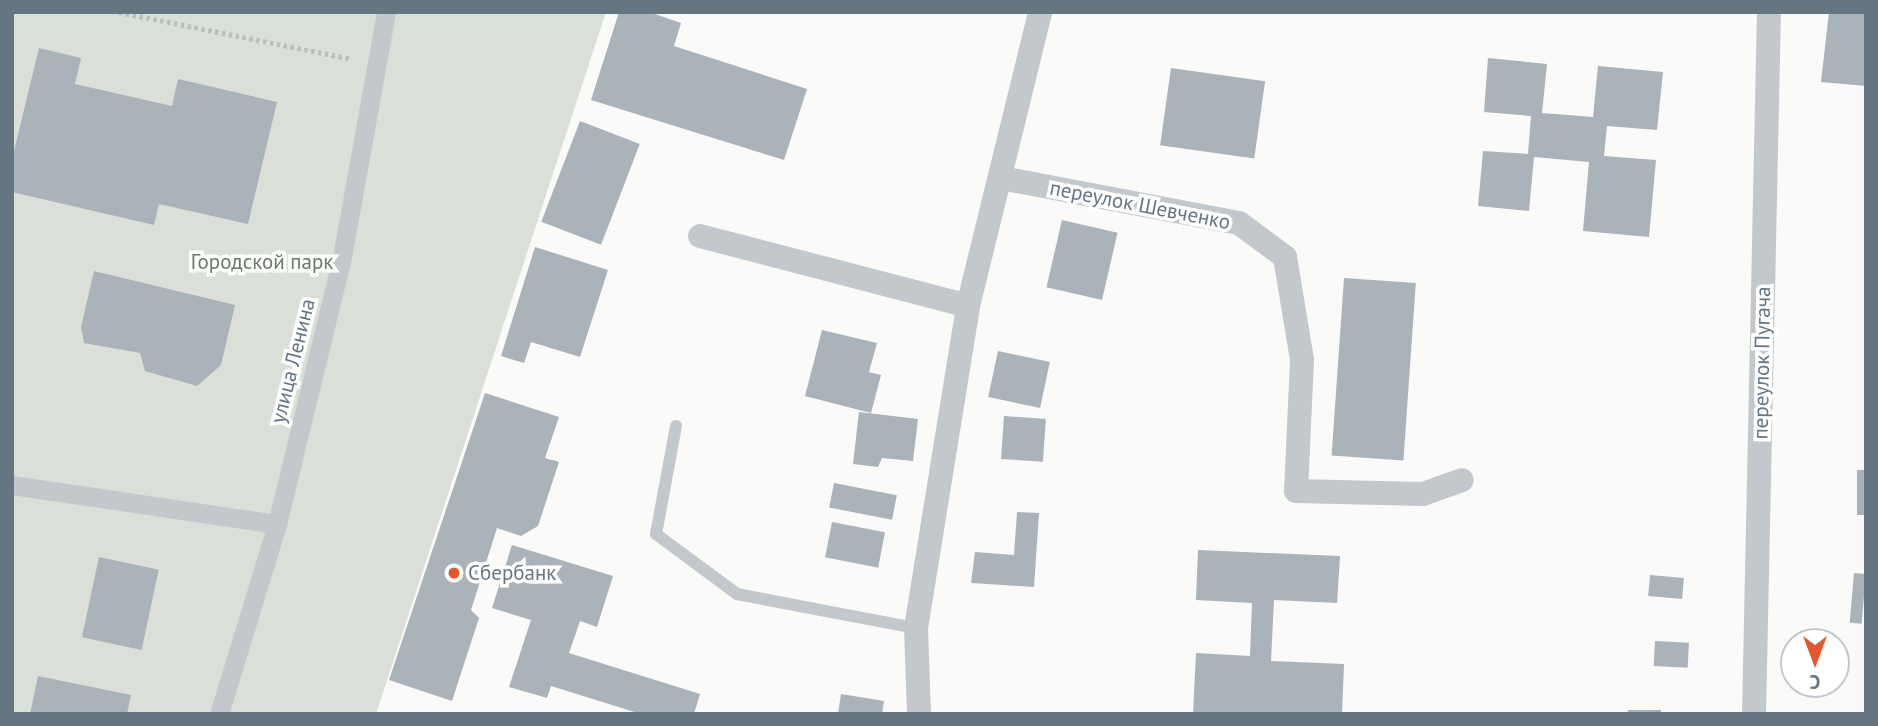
<!DOCTYPE html>
<html>
<head>
<meta charset="utf-8">
<style>
  body { margin:0 }
  #map { position:relative; width:1878px; height:726px; overflow:hidden; background:#fafaf8; font-family:"PT Sans",sans-serif }
  div>[style] { position:absolute }
  .green>* { inset:0; background:#dadfd7 }
  .building>* { inset:0; background:#aab3b9; transform-origin:0 0 }
  .path>* { height:4.5px; margin-top:-2.25px; transform-origin:0; background:repeating-linear-gradient(90deg,#bbbfc2 0 3.5px,transparent 0 7px) }
  .service>* { height:12px; margin:-6px; padding:0 6px; transform-origin:6px; border-radius:6px; background:#c3c8cc }
  .pedestrian>* { height:19px; margin:-9.5px; padding:0 9.5px; transform-origin:9.5px; border-radius:9.5px; background:#c3c8cc }
  .minor>* { height:24px; margin:-12px; padding:0 12px; transform-origin:12px; border-radius:12px; background:#c3c8cc }
  .dots>* { width:19px; height:19px; translate:-50% -50%; box-sizing:border-box; border:4px solid #fff; border-radius:50% }
  span { translate:-50% -50%; white-space:nowrap; text-align:center; line-height:1.15; -webkit-text-stroke:7px #fff; paint-order:stroke }
  .street-label { font-size:21px; color:#657683 }
  .park-label { font-size:21px; color:#687a64 }
  .poi-label { font-size:21px; color:#657683 }
  .left { translate:0 -50%; text-align:left }
  .frame { position:absolute; inset:0; border:14px solid #657683; pointer-events:none }
  .north { position:absolute; left:1780px; top:628px; width:70px; height:70px; box-sizing:border-box; background:#fff; border:2px solid #c1c8cd; border-radius:50%; rotate:180deg; font-size:19px; font-weight:700; line-height:28px; text-align:center; color:#657683 }
  .north::after { content:''; display:block; margin:auto; width:24px; height:32px; background:#e4572e; clip-path:polygon(50% 0,100% 100%,50% 72%,0 100%) }
</style>
</head>
<body>
<div id="map">
  <div class="green">
    <i style="clip-path:polygon(12px 12px,606px 12px,376px 714px,12px 714px)"></i>
  </div>
  <div class="building">
    <i style="clip-path:polygon(619px 12px,649px 12px,681px 23px,674px 46px,807px 89px,784px 160px,591px 100px)"></i>
    <i style="clip-path:polygon(1829px 12px,1866px 12px,1866px 86px,1821px 82px)"></i>
    <i style="clip-path:polygon(39px 48px,81px 58px,75px 84px,172px 106px,178px 79px,277px 102px,248px 224px,159px 204px,154px 225px,12px 192px,12px 159px)"></i>
    <i style="clip-path:polygon(1488px 58px,1547px 64px,1542px 113px,1593px 117px,1598px 66px,1663px 72px,1657px 130px,1607px 126px,1604px 156px,1656px 160px,1649px 237px,1583px 231px,1589px 162px,1534px 157px,1529px 211px,1478px 206px,1483px 151px,1528px 154px,1531px 116px,1484px 112px)"></i>
    <i style="left:1171px;top:68px;width:95px;height:78px;rotate:8deg"></i>
    <i style="left:580px;top:121px;width:64px;height:108px;rotate:21deg"></i>
    <i style="left:1062px;top:220px;width:57px;height:69px;rotate:13deg"></i>
    <i style="clip-path:polygon(535px 247px,608px 270px,580px 357px,531px 342px,524px 363px,501px 356px)"></i>
    <i style="clip-path:polygon(94px 271px,235px 305px,221px 365px,197px 386px,145px 371px,140px 353px,84px 343px,81px 327px)"></i>
    <i style="left:1344px;top:278px;width:72px;height:178px;rotate:4deg"></i>
    <i style="clip-path:polygon(822px 330px,877px 343px,869px 372px,881px 375px,871px 413px,805px 396px)"></i>
    <i style="left:998px;top:351px;width:53px;height:47px;rotate:12deg"></i>
    <i style="clip-path:polygon(485px 393px,559px 417px,545px 458px,559px 462px,538px 526px,521px 536px,497px 528px,471px 610px,479px 618px,452px 701px,389px 680px)"></i>
    <i style="clip-path:polygon(859px 412px,918px 419px,913px 461px,882px 458px,878px 467px,853px 464px)"></i>
    <i style="left:1004px;top:416px;width:42px;height:43px;rotate:4deg"></i>
    <i style="left:1857px;top:470px;width:9px;height:45px"></i>
    <i style="left:834px;top:483px;width:64px;height:25px;rotate:11deg"></i>
    <i style="clip-path:polygon(1017px 512px,1039px 513px,1034px 587px,971px 583px,975px 552px,1014px 555px)"></i>
    <i style="left:832px;top:522px;width:54px;height:36px;rotate:11deg"></i>
    <i style="clip-path:polygon(512px 545px,613px 576px,597px 627px,580px 621px,569px 653px,700px 694px,694px 714px,641px 714px,551px 686px,547px 698px,509px 687px,531px 620px,492px 608px)"></i>
    <i style="clip-path:polygon(1198px 550px,1340px 556px,1337px 603px,1274px 600px,1271px 661px,1344px 664px,1342px 714px,1193px 714px,1196px 653px,1250px 656px,1252px 603px,1196px 600px)"></i>
    <i style="left:99px;top:557px;width:61px;height:82px;rotate:12deg"></i>
    <i style="left:1854px;top:573px;width:12px;height:50px;rotate:5deg"></i>
    <i style="left:1650px;top:575px;width:34px;height:21px;rotate:5deg"></i>
    <i style="left:1655px;top:641px;width:34px;height:25px;rotate:3deg"></i>
    <i style="clip-path:polygon(38px 676px,131px 695px,127px 714px,30px 714px)"></i>
    <i style="clip-path:polygon(841px 694px,884px 701px,882px 714px,838px 714px)"></i>
    <i style="left:1628px;top:710px;width:33px;height:4px"></i>
  </div>
  <div class="path">
    <i style="left:119px;top:12px;width:238px;rotate:11.4deg"></i>
  </div>
  <div class="service">
    <i style="left:676px;top:426px;width:110px;rotate:100.5deg"></i>
    <i style="left:656px;top:534px;width:101px;rotate:36.5deg"></i>
    <i style="left:737px;top:594px;width:182px;rotate:10.8deg"></i>
  </div>
  <div class="pedestrian">
    <i style="left:12px;top:485px;width:268px;rotate:8.4deg"></i>
    <i style="left:219px;top:714px;width:199px;rotate:-73deg"></i>
    <i style="left:277px;top:524px;width:275px;rotate:-76.3deg"></i>
    <i style="left:342px;top:257px;width:249px;rotate:-79.8deg"></i>
  </div>
  <div class="minor">
    <i style="left:1001px;top:178px;width:242px;rotate:10.7deg"></i>
    <i style="left:1239px;top:223px;width:57px;rotate:36.5deg"></i>
    <i style="left:1285px;top:257px;width:104px;rotate:80.6deg"></i>
    <i style="left:1302px;top:360px;width:131px;rotate:92.6deg"></i>
    <i style="left:1296px;top:491px;width:127px;rotate:1.4deg"></i>
    <i style="left:1423px;top:494px;width:41px;rotate:-19.7deg"></i>
    <i style="left:700px;top:236px;width:277px;rotate:14.6deg"></i>
    <i style="left:919px;top:714px;width:86px;rotate:-92deg"></i>
    <i style="left:916px;top:628px;width:326px;rotate:-80.8deg"></i>
    <i style="left:968px;top:306px;width:303px;rotate:-76.2deg"></i>
    <i style="left:1754px;top:714px;width:702px;rotate:-88.78deg"></i>
  </div>
  <div class="dots">
    <i style="left:454px;top:573px;background:#e4572e"></i>
  </div>
  <div class="street-label">
    <span style="left:1140px;top:205px;rotate:11deg">переулок Шевченко</span>
    <span style="left:293px;top:361px;rotate:-76deg">улица Ленина</span>
    <span style="left:1762px;top:363px;rotate:-89deg">переулок Пугача</span>
  </div>
  <div class="park-label">
    <span style="left:262px;top:262px">Городской парк</span>
  </div>
  <div class="poi-label">
    <span class="left" style="left:468px;top:573px">Сбербанк</span>
  </div>
  <div class="frame"></div>
  <div class="north">С</div>
</div>
</body>
</html>
